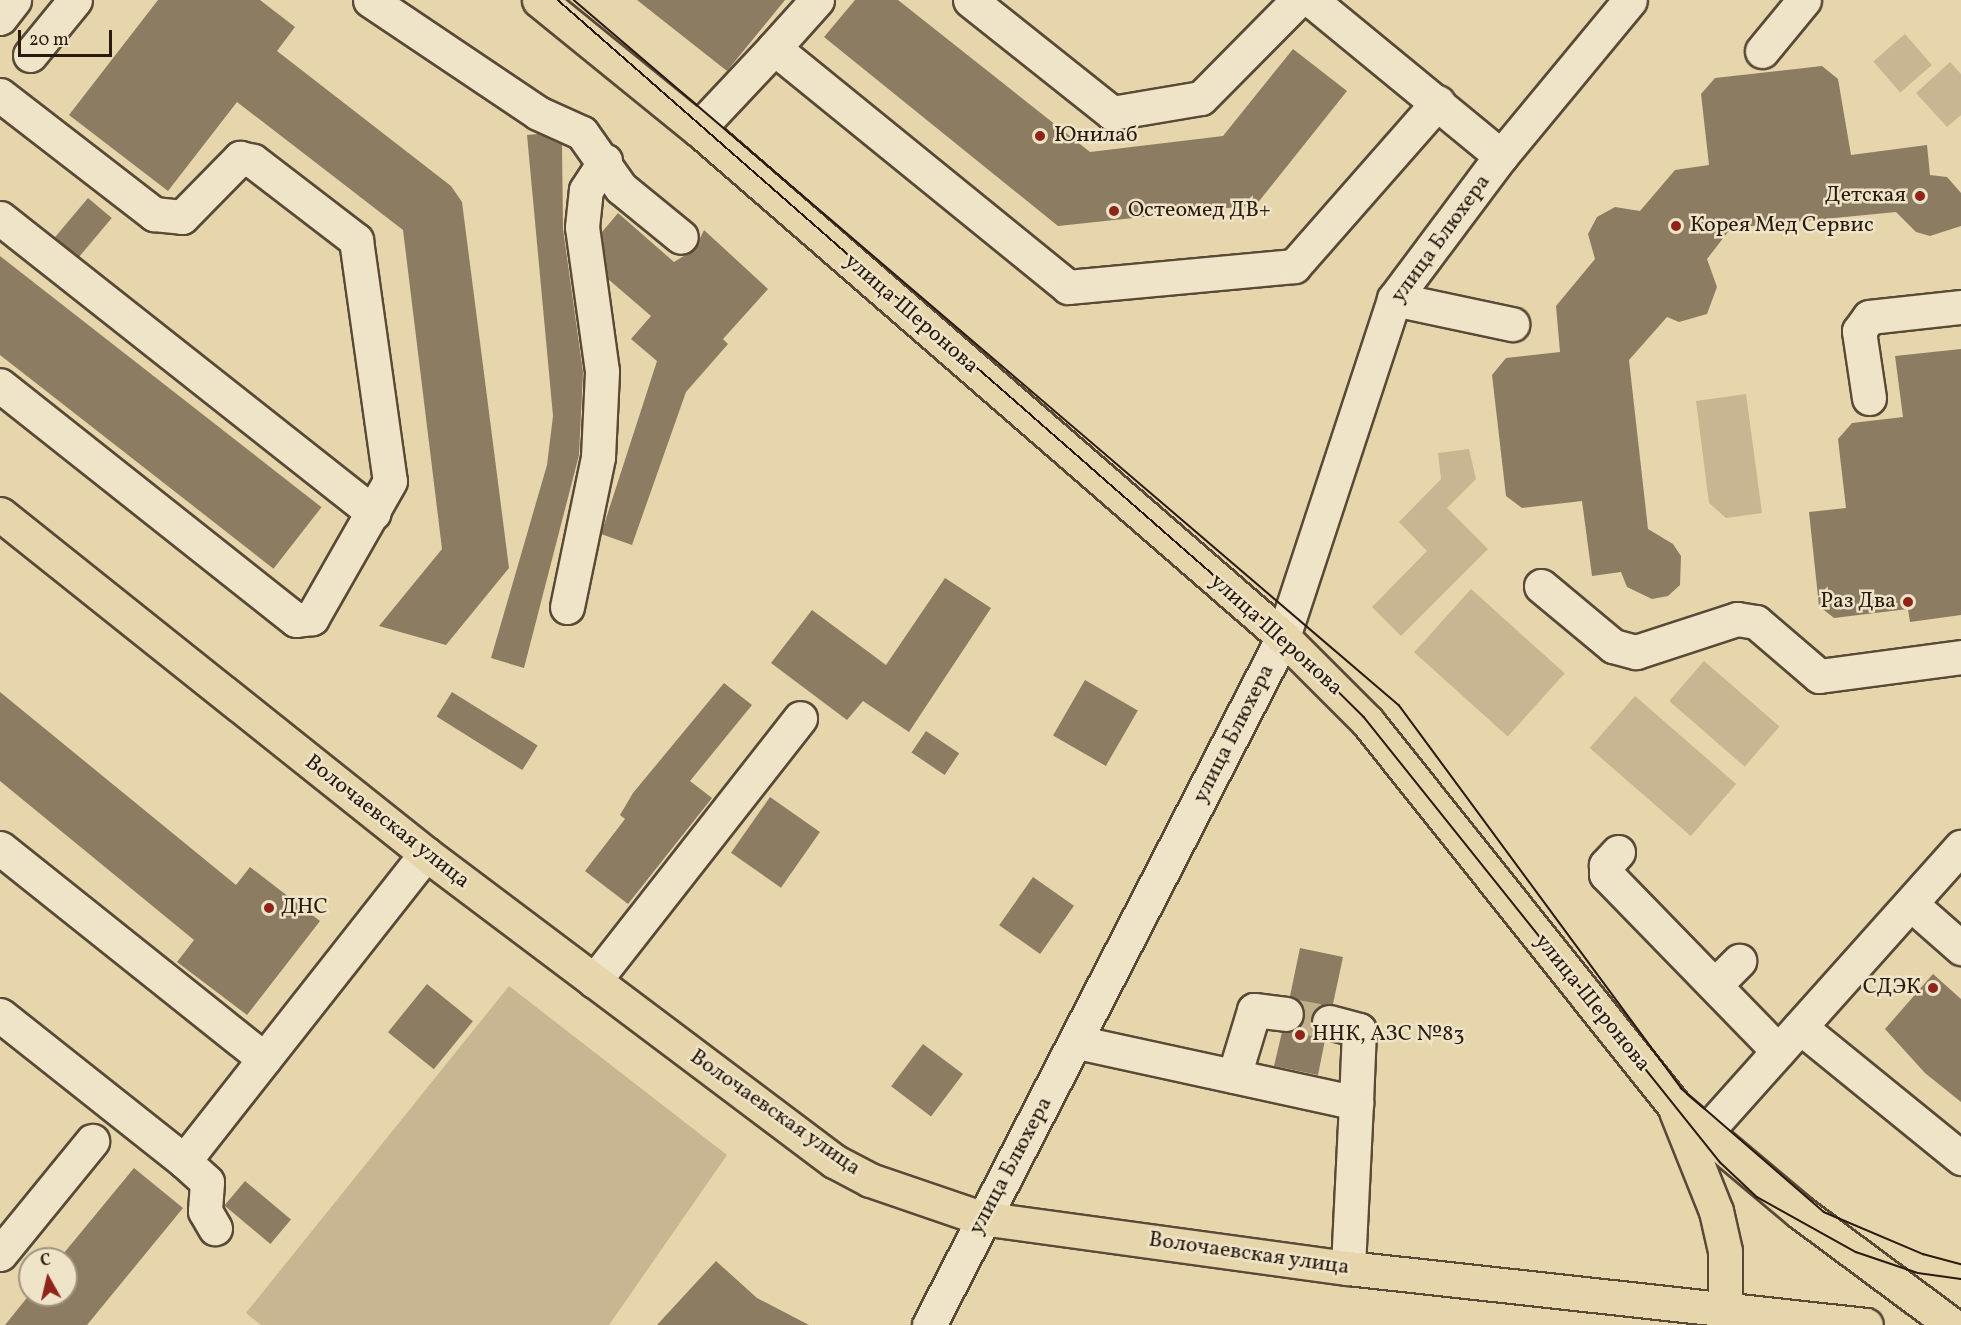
<!DOCTYPE html>
<html>
<head>
<meta charset="utf-8">
<style>
  body { margin:0 }
  #map { position:relative; width:1961px; height:1325px; overflow:hidden; background:#e7d6ab; font-family:Vollkorn,serif }
  div>[style] { position:absolute }
  .green>* { inset:0; background:#c7b691; transform-origin:0 0 }
  .building>* { inset:0; background:#8c7c61; transform-origin:0 0 }
  .minor-tunnel>* { height:33px; margin-top:-16.5px; transform-origin:0; background:repeating-linear-gradient(90deg,#c1b08c 0 33px,transparent 0 49px) }
  .roads { filter:drop-shadow(2px 0 #594937) drop-shadow(-2px 0 #594937) drop-shadow(0 2px #594937) drop-shadow(0 -2px #594937) }
  .minor>* { height:33px; margin:-16.5px; padding:0 16.5px; transform-origin:16.5px; border-radius:16.5px; background:#efe4c8 }
  .major>* { height:33px; margin:-16.5px; padding:0 16.5px; transform-origin:16.5px; border-radius:16.5px; background:#e7d6ab }
  .tram>* { height:1.5px; margin:-0.75px; padding:0 0.75px; transform-origin:0.75px; border-radius:0.75px; background:#2a1a10 }
  .dots>* { width:16px; height:16px; translate:-50% -50%; box-sizing:border-box; border:3px solid #efe4c8; border-radius:50% }
  span { translate:-50% -50%; white-space:nowrap; text-align:center; line-height:1.15; -webkit-text-stroke:5px #efe4c8; paint-order:stroke }
  .poi-label { font-size:22px; color:#2a1a10 }
  .left { translate:0 -50%; text-align:left }
  .right { translate:-100% -50%; text-align:right }
  .street-label { font-size:22px; color:#2a1a10 }
  .north { position:absolute; left:18px; top:1247px; width:60px; height:60px; box-sizing:border-box; background:#efe4c8; border:2px solid #a0937e; border-radius:50%; rotate:352deg; font-size:16px; font-weight:700; line-height:24px; text-align:center; color:#2a1a10 }
  .north::after { content:''; display:block; margin:auto; width:21px; height:27px; background:#8f2418; clip-path:polygon(50% 0,100% 100%,50% 72%,0 100%) }
  .scale { position:absolute; left:18px; top:30px; width:94px; height:27px; box-sizing:border-box; border:3px solid #2a1a10; border-top:0; padding-left:8px; font-size:18px; line-height:21px; white-space:nowrap; color:#2a1a10; -webkit-text-stroke:4px #efe4c8; paint-order:stroke }
</style>
</head>
<body>
<div id="map">
  <div class="green">
    <i style="left:1905px;top:34px;width:41px;height:42px;rotate:49deg"></i>
    <i style="clip-path:polygon(1950px 62px,1961px 74px,1961px 115px,1947px 127px,1916px 93px)"></i>
    <i style="clip-path:polygon(1746px 394px,1762px 513px,1726px 518px,1709px 503px,1696px 401px)"></i>
    <i style="clip-path:polygon(1469px 449px,1476px 479px,1447px 508px,1488px 549px,1401px 636px,1372px 607px,1427px 551px,1399px 522px,1441px 479px,1438px 453px)"></i>
    <i style="left:1471px;top:589px;width:126px;height:85px;rotate:42deg"></i>
    <i style="left:1704px;top:661px;width:100px;height:53px;rotate:41deg"></i>
    <i style="left:1635px;top:696px;width:134px;height:69px;rotate:41deg"></i>
    <i style="clip-path:polygon(509px 986px,727px 1155px,609px 1325px,261px 1325px,246px 1313px)"></i>
  </div>
  <div class="building">
    <i style="clip-path:polygon(158px 0,260px 0,295px 27px,277px 51px,451px 186px,462px 202px,509px 568px,446px 645px,379px 626px,442px 549px,403px 230px,237px 102px,168px 191px,69px 115px)"></i>
    <i style="clip-path:polygon(637px 0,785px 0,727px 71px)"></i>
    <i style="clip-path:polygon(855px 0,898px 0,1090px 152px,1223px 136px,1293px 49px,1347px 91px,1256px 205px,1058px 226px,824px 37px)"></i>
    <i style="clip-path:polygon(1822px 66px,1838px 79px,1851px 155px,1927px 145px,1930px 175px,1947px 177px,1961px 193px,1961px 226px,1930px 236px,1916px 232px,1896px 212px,1731px 228px,1707px 259px,1717px 287px,1707px 314px,1679px 322px,1667px 317px,1629px 360px,1648px 529px,1673px 544px,1681px 556px,1680px 585px,1668px 596px,1652px 599px,1627px 587px,1621px 572px,1592px 576px,1582px 501px,1522px 508px,1506px 496px,1492px 375px,1506px 358px,1560px 352px,1556px 306px,1595px 259px,1588px 234px,1597px 217px,1615px 207px,1640px 211px,1675px 170px,1709px 165px,1701px 94px,1715px 78px)"></i>
    <i style="clip-path:polygon(538px 134px,562px 145px,563px 229px,583px 372px,579px 455px,524px 668px,491px 658px,547px 465px,553px 416px,527px 135px)"></i>
    <i style="left:88px;top:198px;width:31px;height:52px;rotate:40deg"></i>
    <i style="clip-path:polygon(618px 213px,674px 262px,695px 249px,704px 230px,768px 289px,723px 339px,728px 344px,686px 392px,632px 545px,601px 534px,657px 361px,631px 339px,651px 316px,608px 279px,602px 232px)"></i>
    <i style="left:0;top:256px;width:408px;height:78px;rotate:38deg"></i>
    <i style="clip-path:polygon(1961px 349px,1961px 615px,1910px 622px,1908px 609px,1834px 618px,1819px 606px,1809px 512px,1846px 508px,1838px 439px,1852px 423px,1903px 417px,1895px 356px)"></i>
    <i style="clip-path:polygon(945px 578px,991px 608px,909px 732px,863px 701px,847px 720px,771px 663px,812px 610px,886px 665px)"></i>
    <i style="left:1085px;top:680px;width:61px;height:64px;rotate:30deg"></i>
    <i style="clip-path:polygon(724px 683px,752px 705px,690px 781px,712px 798px,628px 904px,585px 871px,625px 819px,620px 815px,633px 793px)"></i>
    <i style="clip-path:polygon(0 692px,236px 885px,250px 867px,320px 921px,247px 1015px,177px 962px,194px 940px,0 781px)"></i>
    <i style="left:452px;top:692px;width:101px;height:29px;rotate:32deg"></i>
    <i style="left:926px;top:731px;width:40px;height:26px;rotate:34deg"></i>
    <i style="left:770px;top:797px;width:61px;height:68px;rotate:35deg"></i>
    <i style="left:1033px;top:877px;width:50px;height:59px;rotate:35deg"></i>
    <i style="clip-path:polygon(1300px 948px,1343px 957px,1333px 1004px,1316px 1008px,1311px 1018px,1315px 1035px,1325px 1040px,1318px 1075px,1274px 1066px,1282px 1032px,1294px 1031px,1304px 1017px,1303px 1006px,1290px 996px)"></i>
    <i style="clip-path:polygon(1933px 974px,1961px 999px,1961px 1102px,1925px 1073px,1885px 1029px)"></i>
    <i style="left:427px;top:984px;width:59px;height:62px;rotate:39deg"></i>
    <i style="left:923px;top:1044px;width:50px;height:53px;rotate:37deg"></i>
    <i style="clip-path:polygon(134px 1168px,183px 1208px,87px 1325px,5px 1325px,30px 1294px,66px 1295px,66px 1259px,59px 1259px)"></i>
    <i style="left:245px;top:1181px;width:60px;height:32px;rotate:40deg"></i>
    <i style="clip-path:polygon(716px 1261px,757px 1298px,809px 1325px,657px 1325px)"></i>
  </div>
  <div class="minor-tunnel">
    <i style="left:1286px;top:1014px;width:44px;rotate:10.5deg"></i>
  </div>
  <div class="roads">
    <div class="minor">
      <i style="left:370px;top:0;width:202px;rotate:33.9deg"></i>
      <i style="left:538px;top:113px;width:48px;rotate:24.4deg"></i>
      <i style="left:582px;top:133px;width:67px;rotate:54.7deg"></i>
      <i style="left:621px;top:188px;width:77px;rotate:39.2deg"></i>
      <i style="left:817px;top:0;width:64px;rotate:131.9deg"></i>
      <i style="left:774px;top:48px;width:379px;rotate:39.1deg"></i>
      <i style="left:1068px;top:287px;width:227px;rotate:-5.3deg"></i>
      <i style="left:1294px;top:266px;width:218px;rotate:-48.7deg"></i>
      <i style="left:970px;top:0;width:181px;rotate:38.5deg"></i>
      <i style="left:1112px;top:113px;width:90px;rotate:-9.6deg"></i>
      <i style="left:1201px;top:98px;width:138px;rotate:-45.3deg"></i>
      <i style="left:1311px;top:0;width:246px;rotate:39.4deg"></i>
      <i style="left:0;top:18px;width:23px;rotate:-52deg"></i>
      <i style="left:1762px;top:51px;width:66px;rotate:-50.5deg"></i>
      <i style="left:30px;top:55px;width:71px;rotate:-50.7deg"></i>
      <i style="left:0;top:95px;width:195px;rotate:37.7deg"></i>
      <i style="left:154px;top:214px;width:28px;rotate:6deg"></i>
      <i style="left:182px;top:217px;width:83px;rotate:-45.5deg"></i>
      <i style="left:240px;top:158px;width:13px;rotate:13deg"></i>
      <i style="left:253px;top:161px;width:130px;rotate:37.5deg"></i>
      <i style="left:356px;top:240px;width:243px;rotate:82deg"></i>
      <i style="left:390px;top:481px;width:158px;rotate:119.7deg"></i>
      <i style="left:312px;top:618px;width:16px;rotate:173deg"></i>
      <i style="left:296px;top:620px;width:378px;rotate:-141.6deg"></i>
      <i style="left:698px;top:129px;width:111px;rotate:-46.8deg"></i>
      <i style="left:0;top:218px;width:476px;rotate:38.3deg"></i>
      <i style="left:1394px;top:299px;width:121px;rotate:12deg"></i>
      <i style="left:1869px;top:398px;width:68px;rotate:-98.5deg"></i>
      <i style="left:1859px;top:331px;width:17px;rotate:-54deg"></i>
      <i style="left:1869px;top:317px;width:93px;rotate:-6.2deg"></i>
      <i style="left:1541px;top:586px;width:94px;rotate:39.8deg"></i>
      <i style="left:1613px;top:646px;width:24px;rotate:15deg"></i>
      <i style="left:1636px;top:652px;width:106px;rotate:-18.1deg"></i>
      <i style="left:1737px;top:619px;width:19px;rotate:9deg"></i>
      <i style="left:1756px;top:622px;width:83px;rotate:40.6deg"></i>
      <i style="left:1819px;top:676px;width:143px;rotate:-7.6deg"></i>
      <i style="left:567px;top:607px;width:153px;rotate:-78.3deg"></i>
      <i style="left:598px;top:457px;width:86px;rotate:-87.3deg"></i>
      <i style="left:602px;top:371px;width:145px;rotate:-97.9deg"></i>
      <i style="left:582px;top:227px;width:37px;rotate:-84deg"></i>
      <i style="left:586px;top:190px;width:35px;rotate:-57deg"></i>
      <i style="left:0;top:848px;width:338px;rotate:38.6deg"></i>
      <i style="left:1618px;top:852px;width:18px;rotate:133deg"></i>
      <i style="left:1606px;top:865px;width:9px;rotate:90deg"></i>
      <i style="left:1606px;top:874px;width:247px;rotate:45.8deg"></i>
      <i style="left:1911px;top:904px;width:67px;rotate:41.3deg"></i>
      <i style="left:594px;top:981px;width:334px;rotate:-51.9deg"></i>
      <i style="left:1716px;top:984px;width:33px;rotate:-45deg"></i>
      <i style="left:0;top:1015px;width:235px;rotate:38.4deg"></i>
      <i style="left:184px;top:1161px;width:391px;rotate:-51.8deg"></i>
      <i style="left:1329px;top:1022px;width:31px;rotate:15deg"></i>
      <i style="left:1359px;top:1030px;width:73px;rotate:92.4deg"></i>
      <i style="left:1800px;top:1027px;width:208px;rotate:39.1deg"></i>
      <i style="left:1077px;top:1042px;width:286px;rotate:12.3deg"></i>
      <i style="left:1356px;top:1103px;width:165px;rotate:92.8deg"></i>
      <i style="left:1234px;top:1076px;width:69px;rotate:-73.1deg"></i>
      <i style="left:1254px;top:1010px;width:32px;rotate:7deg"></i>
      <i style="left:1705px;top:1133px;width:384px;rotate:-48.2deg"></i>
      <i style="left:184px;top:1161px;width:31px;rotate:42deg"></i>
      <i style="left:207px;top:1182px;width:29px;rotate:94deg"></i>
      <i style="left:205px;top:1211px;width:20px;rotate:60deg"></i>
      <i style="left:0;top:1254px;width:146px;rotate:-50.8deg"></i>
      <i style="left:929px;top:1325px;width:774px;rotate:-62.77deg"></i>
      <i style="left:1283px;top:637px;width:356px;rotate:-71.8deg"></i>
      <i style="left:1394px;top:299px;width:179px;rotate:-53.2deg"></i>
      <i style="left:1501px;top:156px;width:202px;rotate:-50.4deg"></i>
    </div>
    <div class="major">
      <i style="left:539px;top:0;width:205px;rotate:39.1deg"></i>
      <i style="left:698px;top:129px;width:775px;rotate:40.97deg"></i>
      <i style="left:1283px;top:637px;width:119px;rotate:45deg"></i>
      <i style="left:1367px;top:721px;width:494px;rotate:51.4deg"></i>
      <i style="left:1675px;top:1107px;width:163px;rotate:40deg"></i>
      <i style="left:1800px;top:1212px;width:189px;rotate:36.6deg"></i>
      <i style="left:0;top:514px;width:545px;rotate:38.59deg"></i>
      <i style="left:426px;top:854px;width:511px;rotate:36.96deg"></i>
      <i style="left:834px;top:1161px;width:41px;rotate:27.8deg"></i>
      <i style="left:870px;top:1180px;width:117px;rotate:18.9deg"></i>
      <i style="left:981px;top:1218px;width:370px;rotate:7.8deg"></i>
      <i style="left:1348px;top:1268px;width:521px;rotate:6.28deg"></i>
      <i style="left:1676px;top:1111px;width:108px;rotate:68.2deg"></i>
      <i style="left:1716px;top:1211px;width:41px;rotate:77.3deg"></i>
      <i style="left:1725px;top:1251px;width:60px;rotate:90deg"></i>
    </div>
  </div>
  <div class="tram">
    <i style="left:558px;top:0;width:951px;rotate:41.25deg"></i>
    <i style="left:1273px;top:627px;width:128px;rotate:44.7deg"></i>
    <i style="left:1364px;top:717px;width:570px;rotate:51.34deg"></i>
    <i style="left:1720px;top:1162px;width:51px;rotate:43.4deg"></i>
    <i style="left:1757px;top:1197px;width:113px;rotate:29.1deg"></i>
    <i style="left:1856px;top:1252px;width:65px;rotate:18.7deg"></i>
    <i style="left:1918px;top:1273px;width:43px;rotate:7.9deg"></i>
    <i style="left:574px;top:0;width:1085px;rotate:40.52deg"></i>
    <i style="left:1399px;top:705px;width:476px;rotate:53.6deg"></i>
    <i style="left:1681px;top:1088px;width:189px;rotate:40.9deg"></i>
    <i style="left:1824px;top:1212px;width:108px;rotate:23deg"></i>
    <i style="left:1923px;top:1254px;width:39px;rotate:15deg"></i>
  </div>
  <div class="dots">
    <i style="left:1040px;top:136px;background:#8f2418"></i>
    <i style="left:1920px;top:196px;background:#8f2418"></i>
    <i style="left:1114px;top:211px;background:#8f2418"></i>
    <i style="left:1676px;top:226px;background:#8f2418"></i>
    <i style="left:1908px;top:602px;background:#8f2418"></i>
    <i style="left:269px;top:908px;background:#8f2418"></i>
    <i style="left:1933px;top:988px;background:#8f2418"></i>
    <i style="left:1300px;top:1035px;background:#8f2418"></i>
  </div>
  <div class="poi-label">
    <span class="left" style="left:1054px;top:136px">Юнилаб</span>
    <span class="right" style="left:1906px;top:196px">Детская</span>
    <span class="left" style="left:1128px;top:211px">Остеомед ДВ+</span>
    <span class="left" style="left:1690px;top:226px">Корея Мед Сервис</span>
    <span class="right" style="left:1896px;top:602px">Раз Два</span>
    <span class="left" style="left:281px;top:908px">ДНС</span>
    <span class="right" style="left:1921px;top:988px">СДЭК</span>
    <span class="left" style="left:1312px;top:1035px">ННК, АЗС №83</span>
  </div>
  <div class="street-label">
    <span style="left:1441px;top:239px;rotate:-54deg">улица Блюхера</span>
    <span style="left:911px;top:314px;rotate:41deg">улица Шеронова</span>
    <span style="left:1276px;top:635px;rotate:42deg">улица Шеронова</span>
    <span style="left:1234px;top:734px;rotate:-63deg">улица Блюхера</span>
    <span style="left:387px;top:822px;rotate:38deg">Волочаевская улица</span>
    <span style="left:1592px;top:1003px;rotate:51deg">улица Шеронова</span>
    <span style="left:775px;top:1113px;rotate:35deg">Волочаевская улица</span>
    <span style="left:1011px;top:1166px;rotate:-62deg">улица Блюхера</span>
    <span style="left:1249px;top:1254px;rotate:8deg">Волочаевская улица</span>
  </div>
  <div class="north">С</div>
  <div class="scale">20 m</div>
</div>
</body>
</html>
